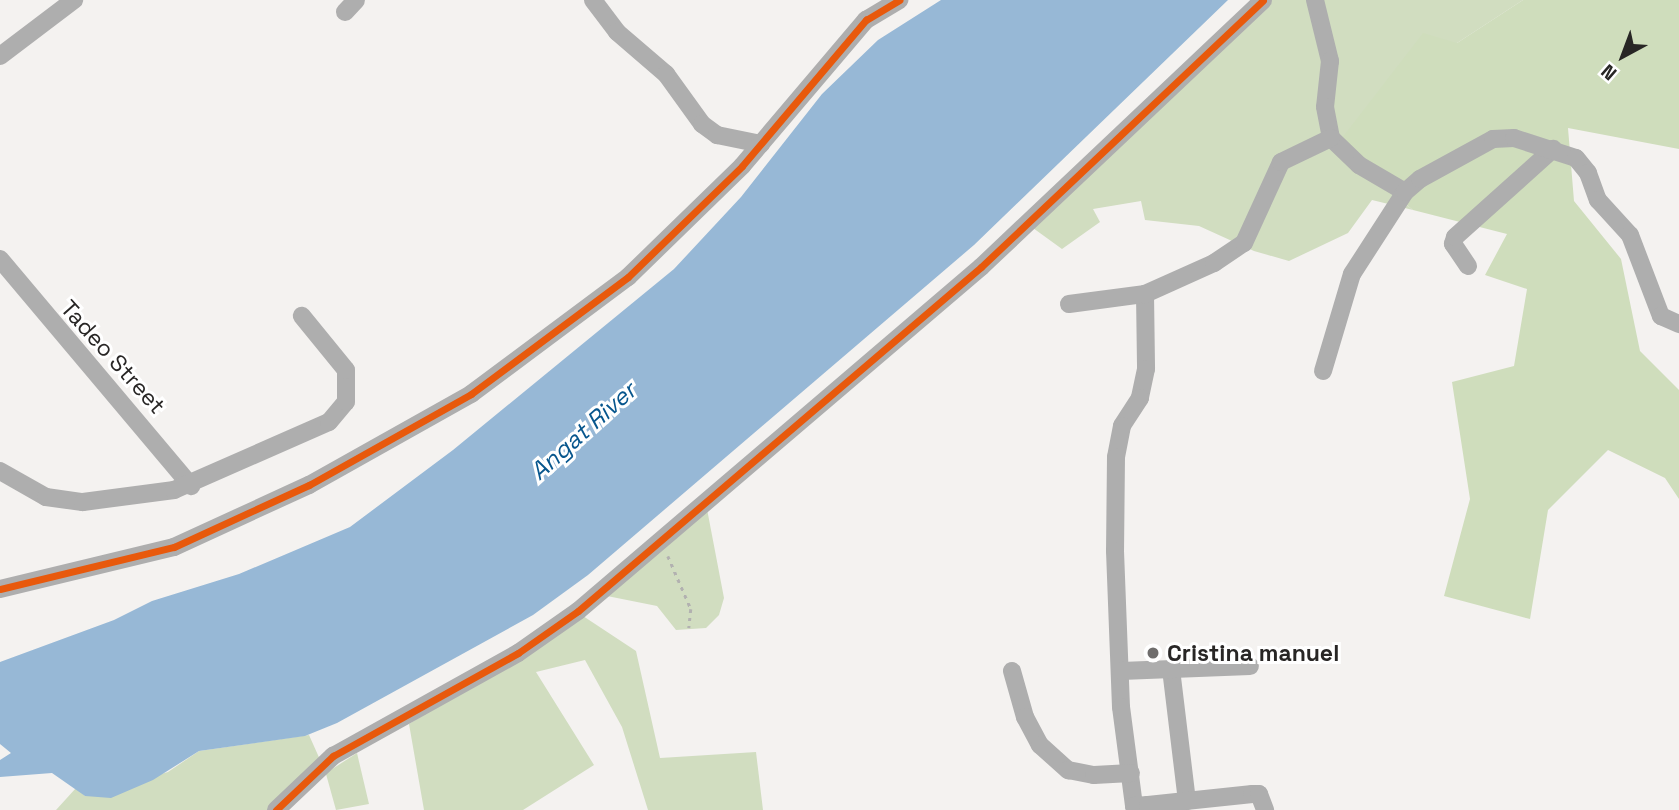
<!DOCTYPE html>
<html>
<head>
<meta charset="utf-8">
<style>
  body { margin:0 }
  #map { position:relative; width:1679px; height:810px; overflow:hidden; background:#f4f2f0; font-family:"Space Grotesk",sans-serif }
  div>[style] { position:absolute }
  .green>* { inset:0; background:#d1ddc0 }
  .forest>* { inset:0; background:#cfddbc }
  .water>* { inset:0; background:#97b8d6 }
  .path>* { height:2.5px; margin-top:-1.25px; transform-origin:0; background:repeating-linear-gradient(90deg,#b2b1b0 0 3.5px,transparent 0 8.5px) }
  .minor>* { height:18px; margin:-9px; padding:0 9px; transform-origin:9px; border-radius:9px; background:#aeaeae }
  .cycleway>* { height:7px; margin:-3.5px; padding:0 3.5px; transform-origin:3.5px; border-radius:3.5px; background:#e8590c }
  .dots>* { width:19px; height:19px; translate:-50% -50%; box-sizing:border-box; border:4px solid #fff; border-radius:50% }
  span { translate:-50% -50%; white-space:nowrap; text-align:center; line-height:1.15; -webkit-text-stroke:6px #fff; paint-order:stroke }
  .street-label { font-size:23px; color:#282625 }
  .poi-label { font-size:23px; color:#282625; font-weight:700 }
  .left { translate:0 -50%; text-align:left }
  .water-label { font-size:24px; color:#07568d; font-style:italic }
  .north { position:absolute; left:1588px; top:21px; width:70px; height:70px; -webkit-text-stroke:5px #fff; paint-order:stroke; rotate:221deg; font-size:19px; font-weight:700; line-height:28px; text-align:center; color:#282625 }
  .north::after { content:''; display:block; margin:auto; width:24px; height:32px; background:#282625; clip-path:polygon(50% 0,100% 100%,50% 72%,0 100%) }
</style>
</head>
<body>
<div id="map">
  <div class="green">
    <i style="clip-path:polygon(1269px 0,1523px 0,1457px 43px,1335px 148px,1413px 210px,1372px 200px,1348px 233px,1289px 261px,1254px 251px,1199px 226px,1145px 220px,1141px 201px,1093px 209px,1100px 222px,1062px 249px,1033px 228px)"></i>
    <i style="clip-path:polygon(707px 509px,724px 598px,719px 615px,706px 628px,676px 630px,657px 606px,607px 596px)"></i>
    <i style="clip-path:polygon(583px 616px,636px 651px,660px 758px,756px 752px,763px 810px,648px 810px,622px 727px,585px 660px,536px 672px,594px 765px,523px 810px,424px 810px,409px 724px)"></i>
    <i style="clip-path:polygon(309px 735px,326px 773px,357px 753px,369px 804px,336px 810px,326px 774px,287px 810px,56px 810px,76px 788px,85px 796px,168px 772px,199px 751px)"></i>
  </div>
  <div class="forest">
    <i style="clip-path:polygon(1523px 0,1679px 0,1679px 149px,1568px 128px,1574px 201px,1621px 259px,1640px 351px,1679px 390px,1679px 499px,1665px 478px,1608px 450px,1548px 510px,1530px 619px,1444px 596px,1470px 499px,1452px 382px,1514px 366px,1527px 289px,1485px 275px,1507px 234px,1413px 210px,1335px 147px,1423px 33px,1457px 43px)"></i>
  </div>
  <div class="water">
    <i style="clip-path:polygon(941px 0,1228px 0,974px 245px,588px 575px,533px 615px,337px 723px,305px 736px,199px 751px,153px 780px,111px 798px,85px 796px,52px 773px,0 777px,0 760px,11px 753px,0 744px,0 662px,114px 620px,152px 601px,239px 574px,350px 527px,453px 450px,674px 269px,741px 197px,822px 94px,878px 40px)"></i>
  </div>
  <div class="path">
    <i style="left:668px;top:556px;width:58px;rotate:66.5deg"></i>
    <i style="left:691px;top:609px;width:19px;rotate:96deg"></i>
  </div>
  <div class="minor">
    <i style="left:593px;top:0;width:40px;rotate:53deg"></i>
    <i style="left:617px;top:32px;width:65px;rotate:40.6deg"></i>
    <i style="left:666px;top:74px;width:62px;rotate:54.2deg"></i>
    <i style="left:702px;top:124px;width:19px;rotate:36deg"></i>
    <i style="left:717px;top:135px;width:45px;rotate:11.6deg"></i>
    <i style="left:1315px;top:0;width:63px;rotate:76.2deg"></i>
    <i style="left:1330px;top:61px;width:46px;rotate:96.2deg"></i>
    <i style="left:1325px;top:107px;width:32px;rotate:79deg"></i>
    <i style="left:1331px;top:138px;width:39px;rotate:44deg"></i>
    <i style="left:1359px;top:165px;width:53px;rotate:30.4deg"></i>
    <i style="left:345px;top:12px;width:16px;rotate:-47deg"></i>
    <i style="left:0;top:56px;width:93px;rotate:-37.1deg"></i>
    <i style="left:0;top:259px;width:297px;rotate:49.9deg"></i>
    <i style="left:1468px;top:266px;width:27px;rotate:-124deg"></i>
    <i style="left:1453px;top:244px;width:7px;rotate:-74deg"></i>
    <i style="left:1455px;top:237px;width:132px;rotate:-41.9deg"></i>
    <i style="left:1145px;top:294px;width:75px;rotate:89.2deg"></i>
    <i style="left:1146px;top:369px;width:30px;rotate:102deg"></i>
    <i style="left:1140px;top:398px;width:33px;rotate:123deg"></i>
    <i style="left:1122px;top:426px;width:32px;rotate:101deg"></i>
    <i style="left:1116px;top:457px;width:94px;rotate:90.6deg"></i>
    <i style="left:1115px;top:551px;width:156px;rotate:87.8deg"></i>
    <i style="left:1121px;top:707px;width:100px;rotate:82.5deg"></i>
    <i style="left:1134px;top:806px;width:14px;rotate:-4deg"></i>
    <i style="left:1148px;top:805px;width:5px;rotate:90deg"></i>
    <i style="left:1069px;top:304px;width:77px;rotate:-7.5deg"></i>
    <i style="left:1145px;top:294px;width:76px;rotate:-24.2deg"></i>
    <i style="left:1214px;top:263px;width:36px;rotate:-34deg"></i>
    <i style="left:1244px;top:243px;width:89px;rotate:-65.4deg"></i>
    <i style="left:1281px;top:162px;width:55px;rotate:-25.6deg"></i>
    <i style="left:1323px;top:371px;width:101px;rotate:-73.4deg"></i>
    <i style="left:1352px;top:274px;width:98px;rotate:-57.1deg"></i>
    <i style="left:1405px;top:192px;width:20px;rotate:-41deg"></i>
    <i style="left:1420px;top:179px;width:83px;rotate:-28.7deg"></i>
    <i style="left:1493px;top:139px;width:21px;rotate:-3deg"></i>
    <i style="left:1514px;top:138px;width:65px;rotate:17.9deg"></i>
    <i style="left:1576px;top:158px;width:19px;rotate:51deg"></i>
    <i style="left:1588px;top:173px;width:29px;rotate:70deg"></i>
    <i style="left:1598px;top:200px;width:47px;rotate:47.6deg"></i>
    <i style="left:1630px;top:235px;width:87px;rotate:69.1deg"></i>
    <i style="left:1661px;top:316px;width:20px;rotate:24deg"></i>
    <i style="left:0;top:471px;width:53px;rotate:29.5deg"></i>
    <i style="left:46px;top:497px;width:37px;rotate:8deg"></i>
    <i style="left:83px;top:502px;width:92px;rotate:-7.5deg"></i>
    <i style="left:174px;top:490px;width:169px;rotate:-23.7deg"></i>
    <i style="left:329px;top:422px;width:26px;rotate:-50deg"></i>
    <i style="left:346px;top:402px;width:32px;rotate:-90deg"></i>
    <i style="left:346px;top:370px;width:70px;rotate:-129.2deg"></i>
    <i style="left:0;top:589px;width:179px;rotate:-13.6deg"></i>
    <i style="left:174px;top:547px;width:149px;rotate:-24.7deg"></i>
    <i style="left:309px;top:485px;width:186px;rotate:-29.3deg"></i>
    <i style="left:471px;top:394px;width:196px;rotate:-36.7deg"></i>
    <i style="left:628px;top:277px;width:159px;rotate:-44.2deg"></i>
    <i style="left:742px;top:166px;width:192px;rotate:-49.7deg"></i>
    <i style="left:866px;top:20px;width:39px;rotate:-31deg"></i>
    <i style="left:1171px;top:669px;width:133px;rotate:83.1deg"></i>
    <i style="left:1012px;top:671px;width:48px;rotate:74.2deg"></i>
    <i style="left:1025px;top:717px;width:32px;rotate:62deg"></i>
    <i style="left:1040px;top:745px;width:38px;rotate:42deg"></i>
    <i style="left:1068px;top:770px;width:26px;rotate:11deg"></i>
    <i style="left:1094px;top:775px;width:37px;rotate:-3deg"></i>
    <i style="left:1121px;top:671px;width:129px;rotate:-2.2deg"></i>
    <i style="left:1148px;top:805px;width:105px;rotate:-6deg"></i>
    <i style="left:1252px;top:794px;width:7px"></i>
    <i style="left:1259px;top:794px;width:17px;rotate:69deg"></i>
    <i style="left:276px;top:810px;width:79px;rotate:-43.5deg"></i>
    <i style="left:333px;top:756px;width:212px;rotate:-29.1deg"></i>
    <i style="left:518px;top:653px;width:73px;rotate:-35deg"></i>
    <i style="left:578px;top:611px;width:530px;rotate:-40.48deg"></i>
    <i style="left:981px;top:267px;width:388px;rotate:-43.4deg"></i>
  </div>
  <div class="cycleway">
    <i style="left:0;top:589px;width:179px;rotate:-13.6deg"></i>
    <i style="left:174px;top:547px;width:149px;rotate:-24.7deg"></i>
    <i style="left:309px;top:485px;width:186px;rotate:-29.3deg"></i>
    <i style="left:471px;top:394px;width:196px;rotate:-36.7deg"></i>
    <i style="left:628px;top:277px;width:159px;rotate:-44.2deg"></i>
    <i style="left:742px;top:166px;width:192px;rotate:-49.7deg"></i>
    <i style="left:866px;top:20px;width:39px;rotate:-31deg"></i>
    <i style="left:276px;top:810px;width:79px;rotate:-43.5deg"></i>
    <i style="left:333px;top:756px;width:212px;rotate:-29.1deg"></i>
    <i style="left:518px;top:653px;width:73px;rotate:-35deg"></i>
    <i style="left:578px;top:611px;width:530px;rotate:-40.48deg"></i>
    <i style="left:981px;top:267px;width:388px;rotate:-43.4deg"></i>
  </div>
  <div class="dots">
    <i style="left:1153px;top:653px;background:#6f6d6c"></i>
  </div>
  <div class="street-label">
    <span style="left:113px;top:357px;rotate:48deg">Tadeo Street</span>
  </div>
  <div class="poi-label">
    <span class="left" style="left:1167px;top:653px">Cristina manuel</span>
  </div>
  <div class="water-label">
    <span style="left:583px;top:431px;rotate:-42deg">Angat River</span>
  </div>
  <div class="north">N</div>
</div>
</body>
</html>
